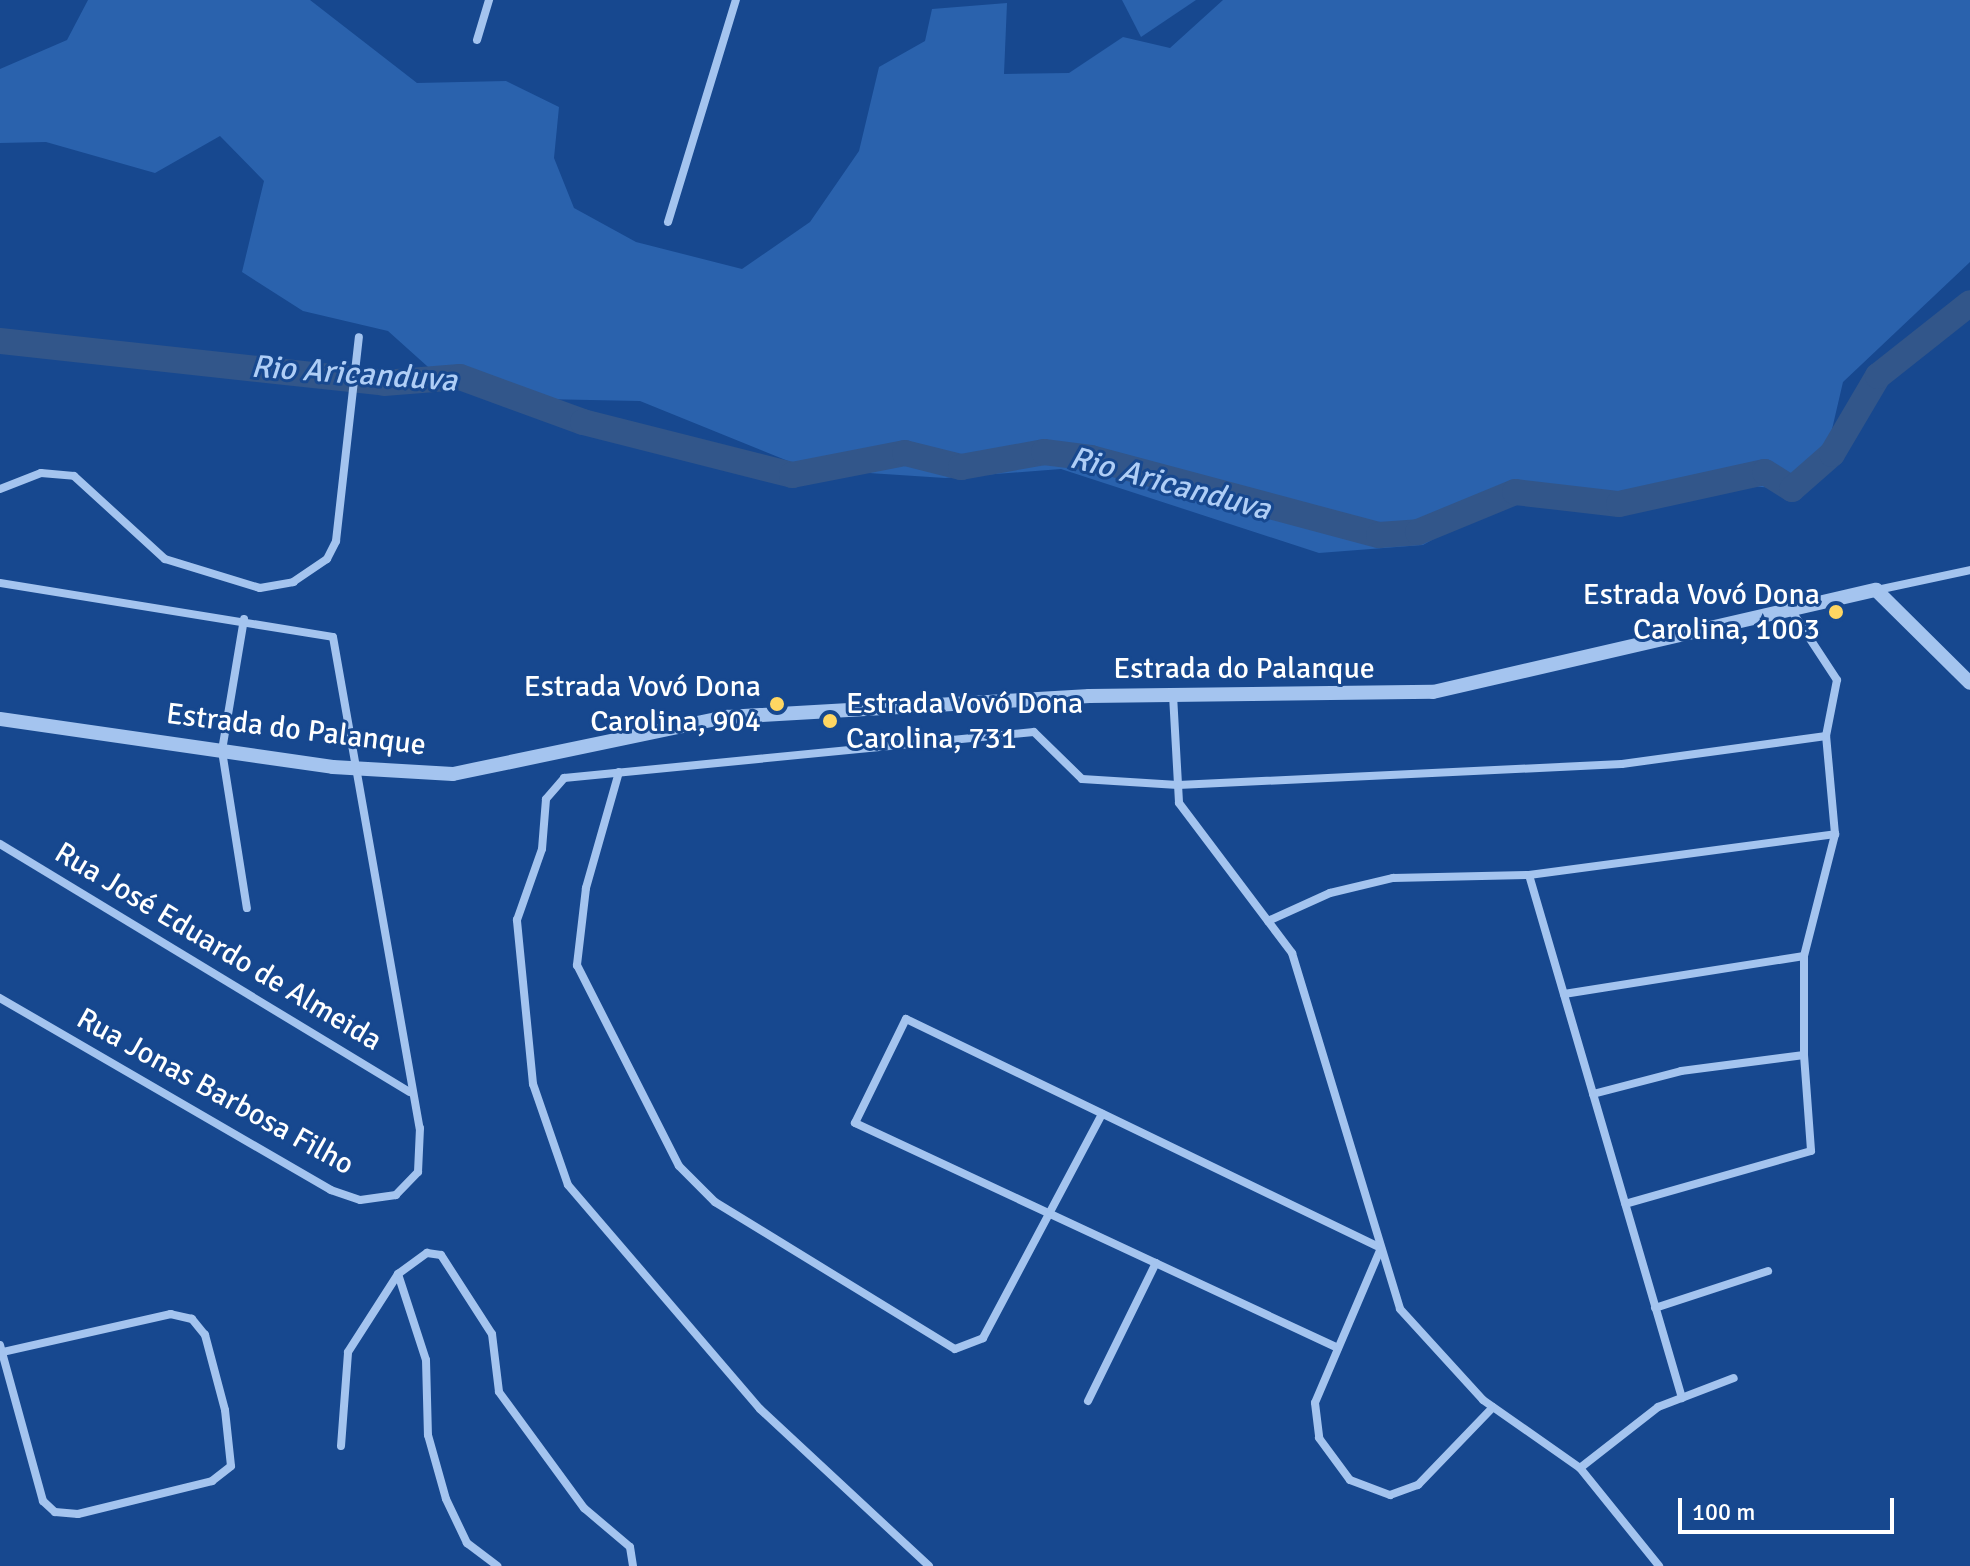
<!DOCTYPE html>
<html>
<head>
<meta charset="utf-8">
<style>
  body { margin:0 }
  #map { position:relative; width:1970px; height:1566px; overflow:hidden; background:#17488f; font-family:Signika,sans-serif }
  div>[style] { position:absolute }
  .green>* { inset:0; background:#2a62ad }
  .river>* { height:26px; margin:-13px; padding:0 13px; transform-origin:13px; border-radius:13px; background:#32568a }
  .minor>* { height:8px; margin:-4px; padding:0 4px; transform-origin:4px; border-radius:4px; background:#a4c4ef }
  .tertiary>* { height:14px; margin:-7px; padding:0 7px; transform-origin:7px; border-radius:7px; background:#a4c4ef }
  .dots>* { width:22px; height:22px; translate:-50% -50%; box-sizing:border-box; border:4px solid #17488f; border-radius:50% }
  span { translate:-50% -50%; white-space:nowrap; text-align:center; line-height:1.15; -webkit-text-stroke:6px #17488f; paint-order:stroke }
  .poi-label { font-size:30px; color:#fff }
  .right { translate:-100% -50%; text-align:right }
  .left { translate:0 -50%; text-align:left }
  .street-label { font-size:30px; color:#fff }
  .water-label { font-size:32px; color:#afcef6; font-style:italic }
  .scale { position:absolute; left:1678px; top:1498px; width:216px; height:36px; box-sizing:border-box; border:4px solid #fff; border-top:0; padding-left:10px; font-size:24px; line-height:28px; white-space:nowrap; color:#fff; -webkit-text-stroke:6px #17488f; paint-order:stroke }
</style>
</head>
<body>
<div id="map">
  <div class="green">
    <i style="clip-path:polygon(88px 0,310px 0,417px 83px,506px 81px,559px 107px,554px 158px,574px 208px,636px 242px,742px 269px,810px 222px,859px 151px,879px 67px,925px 41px,932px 9px,1007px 3px,1004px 74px,1069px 73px,1123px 37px,1170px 48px,1223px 0,1970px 0,1970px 262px,1843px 382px,1823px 468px,1792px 489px,1701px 483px,1641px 511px,1501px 501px,1423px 545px,1319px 553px,1061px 469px,945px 478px,808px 469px,640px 401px,541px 399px,437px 375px,388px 331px,303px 311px,242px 272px,264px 181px,220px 136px,155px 173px,46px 142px,0 143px,0 69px,67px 40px)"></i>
    <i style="clip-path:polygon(1122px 0,1196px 0,1141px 37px)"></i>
  </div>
  <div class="river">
    <i style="left:0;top:341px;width:386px;rotate:6.2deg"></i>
    <i style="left:384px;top:383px;width:76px;rotate:-4.5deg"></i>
    <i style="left:460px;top:377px;width:131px;rotate:20.1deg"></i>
    <i style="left:583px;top:422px;width:216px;rotate:14.2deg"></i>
    <i style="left:792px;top:475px;width:115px;rotate:-11deg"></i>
    <i style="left:905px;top:453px;width:58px;rotate:14deg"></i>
    <i style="left:961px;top:467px;width:84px;rotate:-10.2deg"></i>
    <i style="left:1044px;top:452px;width:47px;rotate:7.3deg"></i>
    <i style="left:1091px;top:458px;width:298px;rotate:15deg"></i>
    <i style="left:1379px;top:535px;width:39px;rotate:-4deg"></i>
    <i style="left:1418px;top:532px;width:105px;rotate:-22.4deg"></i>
    <i style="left:1515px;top:492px;width:105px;rotate:6.6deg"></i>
    <i style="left:1619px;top:504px;width:149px;rotate:-12.4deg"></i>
    <i style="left:1765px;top:472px;width:32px;rotate:32deg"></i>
    <i style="left:1792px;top:489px;width:53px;rotate:-41.2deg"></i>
    <i style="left:1832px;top:454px;width:91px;rotate:-59.5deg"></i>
    <i style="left:1878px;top:376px;width:117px;rotate:-38.4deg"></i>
  </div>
  <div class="minor">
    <i style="left:477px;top:40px;width:42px;rotate:-73.3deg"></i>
    <i style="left:668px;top:222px;width:232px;rotate:-73deg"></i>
    <i style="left:0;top:489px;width:44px;rotate:-21.3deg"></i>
    <i style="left:41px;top:473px;width:33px;rotate:5deg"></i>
    <i style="left:74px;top:476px;width:123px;rotate:42.4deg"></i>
    <i style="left:165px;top:559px;width:99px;rotate:17deg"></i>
    <i style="left:260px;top:588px;width:34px;rotate:-10deg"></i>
    <i style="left:293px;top:582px;width:41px;rotate:-34.1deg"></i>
    <i style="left:327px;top:559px;width:20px;rotate:-63deg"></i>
    <i style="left:336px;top:541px;width:205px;rotate:-83.6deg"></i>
    <i style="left:0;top:583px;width:337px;rotate:9.2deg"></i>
    <i style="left:333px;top:637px;width:499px;rotate:80deg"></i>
    <i style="left:420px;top:1128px;width:44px;rotate:92.6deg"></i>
    <i style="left:418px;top:1172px;width:32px;rotate:134deg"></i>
    <i style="left:396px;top:1195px;width:36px;rotate:172deg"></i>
    <i style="left:360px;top:1200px;width:31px;rotate:-161deg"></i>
    <i style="left:331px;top:1190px;width:383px;rotate:-149.9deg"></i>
    <i style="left:1877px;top:590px;width:95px;rotate:-12.1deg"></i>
    <i style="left:244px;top:619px;width:134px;rotate:99.5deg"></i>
    <i style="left:222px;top:751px;width:159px;rotate:81deg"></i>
    <i style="left:1173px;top:695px;width:108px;rotate:86.8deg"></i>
    <i style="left:1179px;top:803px;width:188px;rotate:53deg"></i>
    <i style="left:1292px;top:953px;width:372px;rotate:73.1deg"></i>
    <i style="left:1400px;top:1309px;width:123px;rotate:47.6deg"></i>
    <i style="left:1483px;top:1400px;width:118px;rotate:35deg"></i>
    <i style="left:1580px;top:1468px;width:126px;rotate:51.1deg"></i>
    <i style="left:619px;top:772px;width:121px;rotate:105.9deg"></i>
    <i style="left:586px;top:888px;width:78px;rotate:96.7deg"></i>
    <i style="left:577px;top:965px;width:225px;rotate:63.1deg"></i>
    <i style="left:679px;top:1166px;width:51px;rotate:45deg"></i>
    <i style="left:715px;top:1202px;width:281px;rotate:31.5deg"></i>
    <i style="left:955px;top:1349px;width:30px;rotate:-21deg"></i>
    <i style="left:983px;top:1338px;width:254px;rotate:-62deg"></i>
    <i style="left:0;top:844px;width:479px;rotate:31.2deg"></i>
    <i style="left:1529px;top:875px;width:545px;rotate:73.69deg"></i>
    <i style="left:1268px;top:921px;width:68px;rotate:-24.3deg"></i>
    <i style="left:1330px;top:893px;width:65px;rotate:-13.4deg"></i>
    <i style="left:1393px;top:878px;width:136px;rotate:-1.3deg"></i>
    <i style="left:1529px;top:875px;width:309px;rotate:-7.6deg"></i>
    <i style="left:1835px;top:834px;width:98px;rotate:-95.2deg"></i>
    <i style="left:1564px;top:994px;width:243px;rotate:-9deg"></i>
    <i style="left:1804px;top:1055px;width:99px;rotate:-90deg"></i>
    <i style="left:1804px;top:956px;width:126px;rotate:-75.7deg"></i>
    <i style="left:1593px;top:1094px;width:91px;rotate:-14.6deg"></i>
    <i style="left:1681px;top:1071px;width:124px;rotate:-7.4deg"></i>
    <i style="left:1804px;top:1055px;width:96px;rotate:85.8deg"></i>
    <i style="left:1811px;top:1151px;width:193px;rotate:164.1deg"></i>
    <i style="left:398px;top:1274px;width:90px;rotate:72deg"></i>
    <i style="left:426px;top:1360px;width:75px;rotate:88.5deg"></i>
    <i style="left:428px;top:1435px;width:66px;rotate:74.3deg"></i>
    <i style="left:446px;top:1499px;width:49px;rotate:64.5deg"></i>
    <i style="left:467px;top:1543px;width:38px;rotate:37deg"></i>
    <i style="left:1655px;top:1308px;width:119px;rotate:-18.1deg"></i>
    <i style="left:0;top:1345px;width:162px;rotate:74.6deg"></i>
    <i style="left:43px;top:1501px;width:16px;rotate:43deg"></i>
    <i style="left:55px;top:1512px;width:23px;rotate:5deg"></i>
    <i style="left:78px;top:1514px;width:138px;rotate:-13.8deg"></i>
    <i style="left:212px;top:1481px;width:24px;rotate:-38deg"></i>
    <i style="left:231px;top:1466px;width:56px;rotate:-96.1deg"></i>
    <i style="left:225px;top:1410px;width:78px;rotate:-104.9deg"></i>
    <i style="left:205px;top:1335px;width:21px;rotate:-129deg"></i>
    <i style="left:192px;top:1319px;width:22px;rotate:-167deg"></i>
    <i style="left:171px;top:1314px;width:173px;rotate:167.3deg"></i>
    <i style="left:1338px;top:1348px;width:533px;rotate:-155.02deg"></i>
    <i style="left:855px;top:1123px;width:116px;rotate:-63.9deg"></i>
    <i style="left:906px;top:1019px;width:527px;rotate:25.74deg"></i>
    <i style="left:1381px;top:1248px;width:168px;rotate:113.1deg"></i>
    <i style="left:1315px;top:1403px;width:35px;rotate:83deg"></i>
    <i style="left:1319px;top:1438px;width:52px;rotate:53.6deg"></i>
    <i style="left:1350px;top:1480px;width:43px;rotate:20.6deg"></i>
    <i style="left:1390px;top:1495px;width:30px;rotate:-20deg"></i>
    <i style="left:1418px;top:1485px;width:108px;rotate:-46.1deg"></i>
    <i style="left:1088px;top:1401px;width:154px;rotate:-63.8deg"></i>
    <i style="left:341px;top:1446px;width:94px;rotate:-85.7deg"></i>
    <i style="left:348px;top:1352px;width:93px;rotate:-57.3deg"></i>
    <i style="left:398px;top:1274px;width:36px;rotate:-36deg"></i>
    <i style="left:427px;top:1253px;width:14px;rotate:8deg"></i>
    <i style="left:441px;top:1255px;width:94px;rotate:57.2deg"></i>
    <i style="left:492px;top:1334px;width:58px;rotate:83.1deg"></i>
    <i style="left:499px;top:1392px;width:144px;rotate:53.8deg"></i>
    <i style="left:584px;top:1508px;width:60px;rotate:40.3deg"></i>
    <i style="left:630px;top:1547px;width:19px;rotate:81deg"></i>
    <i style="left:1580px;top:1468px;width:99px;rotate:-38deg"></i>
    <i style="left:1658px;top:1407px;width:81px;rotate:-20.9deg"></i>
    <i style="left:929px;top:1566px;width:231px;rotate:-137.1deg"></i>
    <i style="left:760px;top:1409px;width:295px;rotate:-130.6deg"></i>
    <i style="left:568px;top:1185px;width:107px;rotate:-109.1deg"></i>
    <i style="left:533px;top:1084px;width:165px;rotate:-95.6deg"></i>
    <i style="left:517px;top:920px;width:75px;rotate:-70.6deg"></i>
    <i style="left:542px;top:849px;width:50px;rotate:-85.4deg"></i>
    <i style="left:546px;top:799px;width:28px;rotate:-49deg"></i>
    <i style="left:564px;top:778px;width:472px;rotate:-5.6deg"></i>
    <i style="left:1034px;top:732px;width:67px;rotate:44.4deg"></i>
    <i style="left:1082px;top:779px;width:96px;rotate:3.6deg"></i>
    <i style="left:1178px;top:785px;width:444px;rotate:-2.7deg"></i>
    <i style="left:1622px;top:764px;width:206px;rotate:-7.8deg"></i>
    <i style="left:1826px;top:736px;width:57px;rotate:-78.9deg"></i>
    <i style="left:1837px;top:680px;width:84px;rotate:-123.3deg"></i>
  </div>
  <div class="tertiary">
    <i style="left:0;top:719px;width:336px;rotate:8.2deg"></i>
    <i style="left:333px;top:767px;width:120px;rotate:3.3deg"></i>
    <i style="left:453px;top:774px;width:280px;rotate:-11.8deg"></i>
    <i style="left:727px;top:717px;width:363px;rotate:-3.3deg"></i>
    <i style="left:1089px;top:696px;width:344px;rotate:-0.7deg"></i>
    <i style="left:1433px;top:692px;width:455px;rotate:-13deg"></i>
    <i style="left:1876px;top:590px;width:132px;rotate:44.7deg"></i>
  </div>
  <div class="dots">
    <i style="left:1836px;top:612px;background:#ffd662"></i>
    <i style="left:777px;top:704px;background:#ffd662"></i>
    <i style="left:830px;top:721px;background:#ffd662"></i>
  </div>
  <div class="poi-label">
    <span class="right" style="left:1820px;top:612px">Estrada Vovó Dona<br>Carolina, 1003</span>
    <span class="right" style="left:761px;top:704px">Estrada Vovó Dona<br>Carolina, 904</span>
    <span class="left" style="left:846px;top:721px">Estrada Vovó Dona<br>Carolina, 731</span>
  </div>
  <div class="street-label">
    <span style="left:1244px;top:669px">Estrada do Palanque</span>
    <span style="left:296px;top:730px;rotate:7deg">Estrada do Palanque</span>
    <span style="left:218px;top:947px;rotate:31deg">Rua José Eduardo de Almeida</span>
    <span style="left:215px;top:1092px;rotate:29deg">Rua Jonas Barbosa Filho</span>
  </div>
  <div class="water-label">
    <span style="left:354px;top:374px;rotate:4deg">Rio Aricanduva</span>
    <span style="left:1170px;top:484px;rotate:15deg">Rio Aricanduva</span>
  </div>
  <div class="scale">100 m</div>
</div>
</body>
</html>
